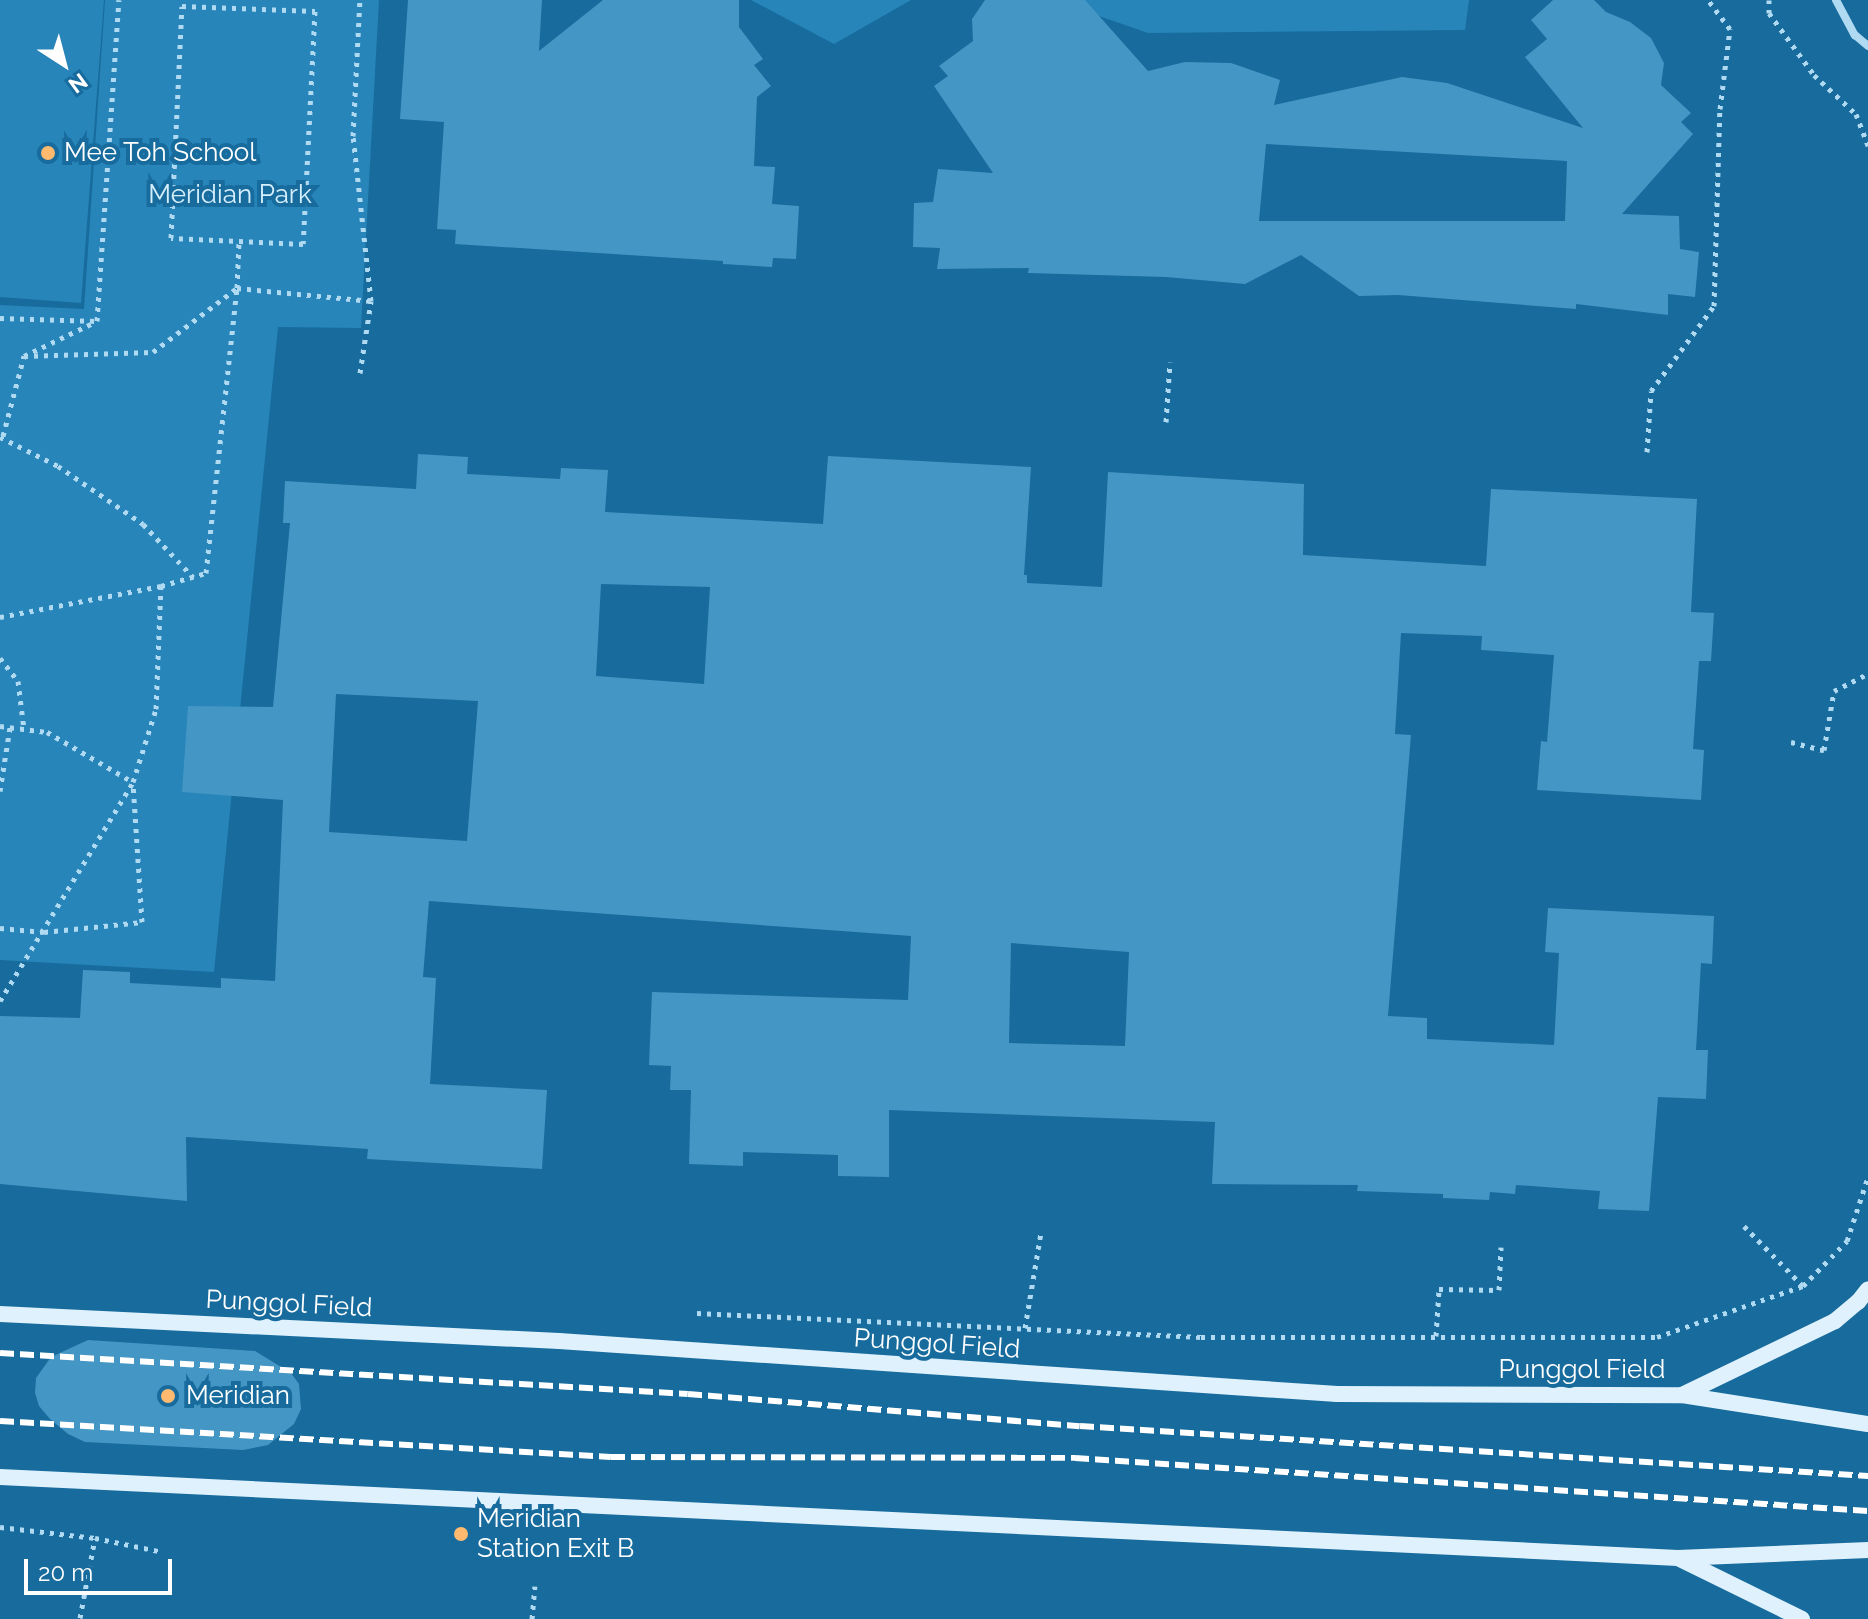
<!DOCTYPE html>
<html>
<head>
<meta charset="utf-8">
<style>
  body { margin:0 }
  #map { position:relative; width:1868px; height:1619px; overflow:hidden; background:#176b9d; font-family:Raleway,sans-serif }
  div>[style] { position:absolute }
  .green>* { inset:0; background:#2785b9 }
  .building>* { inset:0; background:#4496c5 }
  .path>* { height:5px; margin-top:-2.5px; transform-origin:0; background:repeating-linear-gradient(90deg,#afdaf2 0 4px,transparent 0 10px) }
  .street>* { height:8px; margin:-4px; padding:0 4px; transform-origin:4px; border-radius:4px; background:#afdaf2 }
  .secondary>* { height:16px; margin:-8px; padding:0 8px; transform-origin:8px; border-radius:8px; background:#def1fc }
  .rail>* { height:6px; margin-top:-3px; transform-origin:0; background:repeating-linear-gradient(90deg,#fff 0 14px,transparent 0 20px) }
  .dots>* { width:22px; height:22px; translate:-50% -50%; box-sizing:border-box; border:4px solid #176b9d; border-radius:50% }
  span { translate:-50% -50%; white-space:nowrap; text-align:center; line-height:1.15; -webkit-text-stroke:8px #176b9d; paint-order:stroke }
  .poi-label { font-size:26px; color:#fff }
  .left { translate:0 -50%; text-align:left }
  .park-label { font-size:26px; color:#d6effc }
  .street-label { font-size:26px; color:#fff }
  .north { position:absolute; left:24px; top:24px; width:80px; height:80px; -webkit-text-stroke:6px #176b9d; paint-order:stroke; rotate:144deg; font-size:22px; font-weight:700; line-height:32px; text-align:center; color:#fff }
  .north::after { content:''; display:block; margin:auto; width:28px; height:36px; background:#fff; clip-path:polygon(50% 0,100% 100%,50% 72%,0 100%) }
  .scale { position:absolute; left:24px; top:1559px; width:148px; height:36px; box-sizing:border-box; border:4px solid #fff; border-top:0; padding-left:10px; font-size:24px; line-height:28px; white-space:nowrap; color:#fff; -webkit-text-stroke:6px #176b9d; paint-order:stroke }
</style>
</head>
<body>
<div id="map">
  <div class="green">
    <i style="clip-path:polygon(0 0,104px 0,81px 303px,0 297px)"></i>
    <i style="clip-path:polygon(105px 0,379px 0,361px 328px,278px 327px,214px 972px,0 960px,0 305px,84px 309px)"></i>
    <i style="clip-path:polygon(751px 0,911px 0,834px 44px)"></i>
    <i style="clip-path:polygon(1053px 0,1469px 0,1465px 30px,1148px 33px)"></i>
  </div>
  <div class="building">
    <i style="clip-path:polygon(408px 0,542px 0,539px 51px,603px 0,739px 0,739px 27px,763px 59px,754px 65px,771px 86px,757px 97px,754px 166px,775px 167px,772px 204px,799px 206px,796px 259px,773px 258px,772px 267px,723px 264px,723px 261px,455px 244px,456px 230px,437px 229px,444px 122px,400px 119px)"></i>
    <i style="clip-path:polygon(evenodd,985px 0,1085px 0,1148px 71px,1185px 62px,1231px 63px,1280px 80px,1274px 105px,1402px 77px,1447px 83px,1583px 128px,1525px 57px,1547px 39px,1531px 20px,1553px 0,1594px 0,1606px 12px,1630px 22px,1651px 38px,1664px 63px,1661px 85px,1691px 113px,1681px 122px,1693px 134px,1622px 214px,1679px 216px,1680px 249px,1699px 252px,1695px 297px,1668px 294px,1668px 315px,1576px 304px,1576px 309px,1398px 295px,1359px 296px,1301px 255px,1245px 284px,1166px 277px,1028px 273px,1029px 268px,937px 269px,940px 248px,913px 247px,914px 203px,933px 202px,938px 169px,993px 173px,934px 86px,948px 76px,939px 66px,973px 41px,972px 19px,985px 0,1266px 144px,1567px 161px,1565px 221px,1259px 221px,1266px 144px)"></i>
    <i style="clip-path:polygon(evenodd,418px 454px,468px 457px,467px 474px,560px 479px,561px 468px,608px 470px,605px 512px,823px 524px,828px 456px,1031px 467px,1024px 575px,1027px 575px,1027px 583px,1102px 587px,1108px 472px,1304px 484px,1303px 555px,1486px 566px,1491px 489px,1697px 499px,1691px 612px,1714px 613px,1711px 661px,1699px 661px,1693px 749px,1704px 750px,1701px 800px,1537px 790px,1541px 741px,1547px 742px,1554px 655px,1481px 650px,1482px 636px,1401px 633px,1395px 734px,1411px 735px,1388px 1016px,1427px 1018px,1427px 1039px,1554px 1045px,1559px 953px,1545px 952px,1548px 908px,1714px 916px,1712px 964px,1701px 963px,1696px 1050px,1708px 1050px,1706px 1099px,1658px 1097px,1649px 1211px,1598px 1209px,1600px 1191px,1516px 1185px,1515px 1194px,1490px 1192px,1489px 1200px,1443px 1198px,1443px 1194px,1357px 1191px,1358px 1185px,1212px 1184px,1215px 1122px,889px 1110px,889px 1177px,838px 1176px,838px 1155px,743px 1152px,743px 1166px,689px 1164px,691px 1090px,670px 1090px,671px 1066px,649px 1065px,652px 992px,908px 1000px,911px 936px,429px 901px,423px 977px,436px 978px,430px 1084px,547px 1090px,542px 1169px,367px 1159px,368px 1149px,186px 1137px,187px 1201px,0 1184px,0 1016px,80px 1018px,83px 970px,130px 972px,130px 983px,221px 988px,221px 978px,275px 981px,283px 800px,182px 792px,188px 706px,273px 707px,290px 523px,283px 523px,285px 481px,416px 489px,418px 454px,601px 584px,710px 587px,704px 684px,596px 676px,601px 584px,418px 454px,336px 694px,478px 701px,467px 841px,329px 832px,336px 694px,418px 454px,1011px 943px,1129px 952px,1125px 1046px,1009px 1043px,1011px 943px)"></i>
    <i style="clip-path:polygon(88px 1340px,255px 1351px,291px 1373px,299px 1384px,301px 1409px,294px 1424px,268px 1445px,243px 1450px,85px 1442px,68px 1434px,50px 1419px,39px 1406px,35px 1393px,36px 1378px,51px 1357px)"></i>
  </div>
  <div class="path">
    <i style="left:1769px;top:0;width:13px;rotate:90deg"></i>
    <i style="left:1769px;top:13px;width:77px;rotate:54deg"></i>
    <i style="left:1814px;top:75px;width:57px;rotate:42.9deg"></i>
    <i style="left:1856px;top:114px;width:34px;rotate:69deg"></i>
    <i style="left:182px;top:6px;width:133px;rotate:2.2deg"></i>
    <i style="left:315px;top:11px;width:233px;rotate:92.9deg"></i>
    <i style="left:303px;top:244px;width:132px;rotate:-177.4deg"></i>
    <i style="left:171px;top:238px;width:232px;rotate:-87.3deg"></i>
    <i style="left:0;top:318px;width:97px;rotate:1.8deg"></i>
    <i style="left:97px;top:321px;width:322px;rotate:-86.1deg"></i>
    <i style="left:24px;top:356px;width:129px;rotate:-1.8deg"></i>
    <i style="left:153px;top:352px;width:106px;rotate:-37.3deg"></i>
    <i style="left:237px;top:288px;width:46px;rotate:-87.5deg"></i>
    <i style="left:360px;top:373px;width:73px;rotate:-81.3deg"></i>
    <i style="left:1166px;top:422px;width:60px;rotate:-86.2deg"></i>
    <i style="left:3px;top:436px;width:83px;rotate:-75.3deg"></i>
    <i style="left:24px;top:356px;width:76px;rotate:-25.6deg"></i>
    <i style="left:0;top:437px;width:65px;rotate:26.6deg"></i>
    <i style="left:58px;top:466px;width:103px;rotate:34.3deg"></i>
    <i style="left:143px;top:524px;width:73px;rotate:46.7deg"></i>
    <i style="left:1647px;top:452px;width:61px;rotate:-86.2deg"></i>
    <i style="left:1651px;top:391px;width:106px;rotate:-53.5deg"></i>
    <i style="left:1714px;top:306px;width:197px;rotate:-88.3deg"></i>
    <i style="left:1720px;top:109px;width:81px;rotate:-82.9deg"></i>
    <i style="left:1730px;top:29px;width:36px;rotate:-127deg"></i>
    <i style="left:0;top:617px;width:164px;rotate:-10.9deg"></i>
    <i style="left:0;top:658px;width:29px;rotate:52deg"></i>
    <i style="left:18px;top:681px;width:48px;rotate:82.9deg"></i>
    <i style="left:0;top:726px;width:47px;rotate:7.3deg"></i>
    <i style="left:47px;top:732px;width:99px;rotate:30.2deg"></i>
    <i style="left:1791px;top:742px;width:34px;rotate:14deg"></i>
    <i style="left:1824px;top:750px;width:60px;rotate:-80.4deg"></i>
    <i style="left:1834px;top:691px;width:38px;rotate:-27deg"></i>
    <i style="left:0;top:791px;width:65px;rotate:-81.1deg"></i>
    <i style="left:0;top:928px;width:44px;rotate:5.2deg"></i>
    <i style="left:44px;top:932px;width:99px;rotate:-5.8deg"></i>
    <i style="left:142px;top:922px;width:139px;rotate:-93.7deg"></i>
    <i style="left:0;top:1001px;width:256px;rotate:-58.7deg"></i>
    <i style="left:133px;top:782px;width:77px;rotate:-72.5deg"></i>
    <i style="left:156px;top:709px;width:123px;rotate:-87.7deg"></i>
    <i style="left:161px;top:586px;width:47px;rotate:-16.1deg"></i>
    <i style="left:206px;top:573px;width:287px;rotate:-83.8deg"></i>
    <i style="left:237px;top:288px;width:135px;rotate:5.5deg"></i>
    <i style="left:371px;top:301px;width:166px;rotate:-96.2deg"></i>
    <i style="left:353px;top:136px;width:136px;rotate:-87.1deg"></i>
    <i style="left:1744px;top:1226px;width:84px;rotate:45.5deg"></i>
    <i style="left:697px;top:1313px;width:505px;rotate:2.73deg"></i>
    <i style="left:1201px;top:1337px;width:456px"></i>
    <i style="left:1657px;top:1337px;width:155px;rotate:-19.3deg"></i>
    <i style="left:1803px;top:1286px;width:63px;rotate:-45.6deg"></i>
    <i style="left:1847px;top:1241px;width:67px;rotate:-71.8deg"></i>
    <i style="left:1025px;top:1328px;width:97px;rotate:-80.5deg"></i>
    <i style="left:1436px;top:1336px;width:47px;rotate:-86.3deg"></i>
    <i style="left:1439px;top:1289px;width:60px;rotate:1deg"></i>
    <i style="left:1499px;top:1290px;width:43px;rotate:-87.3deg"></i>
    <i style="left:0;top:1527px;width:96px;rotate:6.6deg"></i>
    <i style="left:95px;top:1538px;width:69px;rotate:11.6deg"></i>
    <i style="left:80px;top:1618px;width:81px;rotate:-79.4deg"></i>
    <i style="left:532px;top:1619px;width:33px;rotate:-85deg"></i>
  </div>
  <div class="street">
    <i style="left:1836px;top:0;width:40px;rotate:62deg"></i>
    <i style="left:1855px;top:35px;width:17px;rotate:40deg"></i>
  </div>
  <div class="secondary">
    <i style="left:0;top:1314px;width:560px;rotate:2.77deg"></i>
    <i style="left:559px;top:1341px;width:780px;rotate:3.9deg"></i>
    <i style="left:1337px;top:1394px;width:345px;rotate:0.2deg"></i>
    <i style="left:1682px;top:1395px;width:188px;rotate:8.9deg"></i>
    <i style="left:1682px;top:1395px;width:170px;rotate:-25.8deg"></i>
    <i style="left:1835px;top:1321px;width:30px;rotate:-40deg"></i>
    <i style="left:1858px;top:1302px;width:16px;rotate:-52deg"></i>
    <i style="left:0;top:1477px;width:1680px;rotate:2.76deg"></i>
    <i style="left:1678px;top:1558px;width:190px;rotate:-2.4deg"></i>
    <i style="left:1680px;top:1559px;width:136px;rotate:26.2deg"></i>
  </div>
  <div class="rail">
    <i style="left:0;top:1353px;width:689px;rotate:3.41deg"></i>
    <i style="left:688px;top:1394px;width:393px;rotate:4.7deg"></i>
    <i style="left:1080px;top:1426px;width:790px;rotate:3.63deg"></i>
    <i style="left:0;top:1421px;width:612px;rotate:3.37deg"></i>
    <i style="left:611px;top:1457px;width:464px;rotate:0.1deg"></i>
    <i style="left:1075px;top:1458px;width:795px;rotate:3.82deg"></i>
  </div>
  <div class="dots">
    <i style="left:48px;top:153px;background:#ffba70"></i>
    <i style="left:168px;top:1396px;background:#ffba70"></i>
    <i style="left:461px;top:1534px;background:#ffba70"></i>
  </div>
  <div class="poi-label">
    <span class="left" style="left:64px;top:153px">Mee Toh School</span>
    <span class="left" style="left:186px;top:1396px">Meridian</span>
    <span class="left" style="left:477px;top:1534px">Meridian<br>Station Exit B</span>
  </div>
  <div class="park-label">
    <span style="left:230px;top:195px">Meridian Park</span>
  </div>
  <div class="street-label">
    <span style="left:289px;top:1304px;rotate:3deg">Punggol Field</span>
    <span style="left:937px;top:1344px;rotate:4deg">Punggol Field</span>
    <span style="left:1582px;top:1370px">Punggol Field</span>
  </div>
  <div class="north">N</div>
  <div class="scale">20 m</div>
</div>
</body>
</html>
